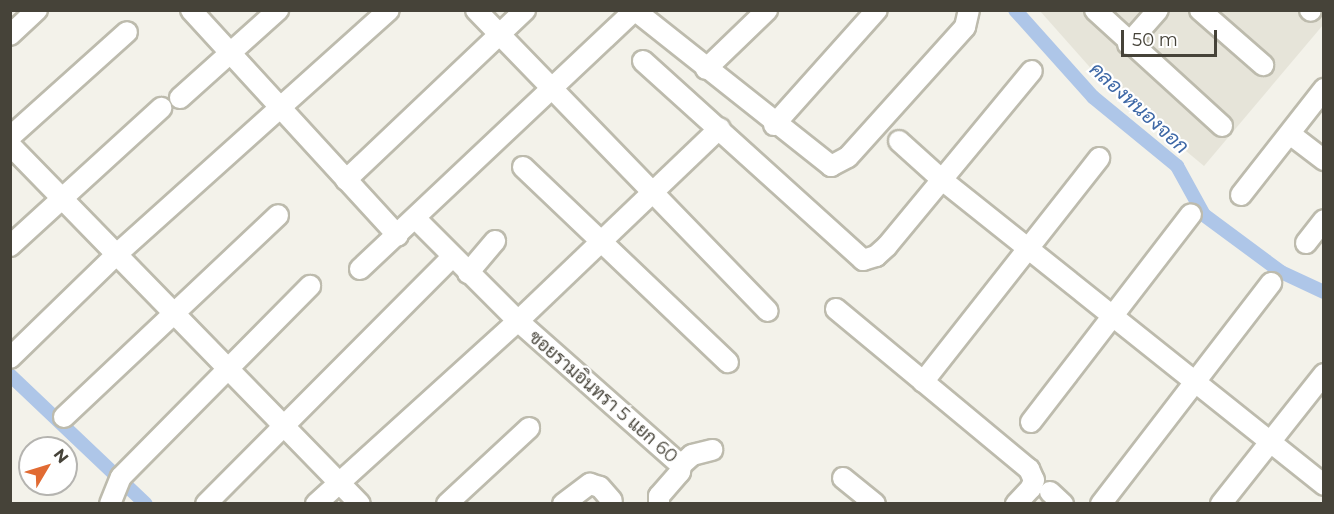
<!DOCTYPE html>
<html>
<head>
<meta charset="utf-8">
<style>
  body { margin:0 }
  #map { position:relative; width:1334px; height:514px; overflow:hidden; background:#f3f2ea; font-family:Montserrat,Sarabun,sans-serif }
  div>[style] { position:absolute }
  .residential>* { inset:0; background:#e6e4d9 }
  .canal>* { height:14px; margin:-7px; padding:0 7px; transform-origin:7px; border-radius:7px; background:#aec6e8 }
  .roads { filter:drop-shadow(2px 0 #bdbbad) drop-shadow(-2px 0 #bdbbad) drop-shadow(0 2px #bdbbad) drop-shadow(0 -2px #bdbbad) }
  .minor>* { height:20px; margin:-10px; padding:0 10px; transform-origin:10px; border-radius:10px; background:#fff }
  span { translate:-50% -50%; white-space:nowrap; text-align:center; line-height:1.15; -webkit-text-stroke:4.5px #fff; paint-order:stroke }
  .street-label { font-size:18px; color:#464339 }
  .water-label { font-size:20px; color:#3e68a6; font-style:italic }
  .frame { position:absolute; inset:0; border:12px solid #464339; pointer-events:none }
  .north { position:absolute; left:18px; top:436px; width:60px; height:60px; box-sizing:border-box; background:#fff; border:2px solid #b5b4b0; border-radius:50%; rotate:52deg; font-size:16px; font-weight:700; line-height:24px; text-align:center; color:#464339 }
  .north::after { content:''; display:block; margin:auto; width:21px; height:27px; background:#e16b33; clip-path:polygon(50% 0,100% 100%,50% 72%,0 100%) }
  .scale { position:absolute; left:1121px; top:30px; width:96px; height:27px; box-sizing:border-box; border:3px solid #464339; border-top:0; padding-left:8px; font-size:18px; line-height:21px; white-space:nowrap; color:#464339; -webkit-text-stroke:4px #fff; paint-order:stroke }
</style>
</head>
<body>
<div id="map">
  <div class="residential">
    <i style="clip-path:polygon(1040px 11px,1323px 11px,1323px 25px,1204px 166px,1103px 82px)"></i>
  </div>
  <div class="canal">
    <i style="left:1015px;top:10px;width:117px;rotate:48.1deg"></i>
    <i style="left:1093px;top:97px;width:109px;rotate:39.4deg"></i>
    <i style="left:1177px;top:166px;width:56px;rotate:61.1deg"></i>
    <i style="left:1204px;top:215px;width:96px;rotate:36.5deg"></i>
    <i style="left:1281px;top:272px;width:47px;rotate:24.9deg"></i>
    <i style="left:10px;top:375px;width:187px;rotate:43.5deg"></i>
  </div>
  <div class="roads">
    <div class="minor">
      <i style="left:191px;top:10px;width:306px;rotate:47.5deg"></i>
      <i style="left:476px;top:10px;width:419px;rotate:45.9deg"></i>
      <i style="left:1095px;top:10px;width:172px;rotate:42.4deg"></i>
      <i style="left:1200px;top:10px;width:84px;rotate:41.1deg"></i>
      <i style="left:1310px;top:10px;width:1px;rotate:45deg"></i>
      <i style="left:637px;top:12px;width:248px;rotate:38.4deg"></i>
      <i style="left:831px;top:166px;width:19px;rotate:-28deg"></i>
      <i style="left:848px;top:157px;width:175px;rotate:-48deg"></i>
      <i style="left:965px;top:27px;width:17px;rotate:-77deg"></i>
      <i style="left:10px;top:35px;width:37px;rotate:-43deg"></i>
      <i style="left:1128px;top:44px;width:45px;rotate:-48.6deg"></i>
      <i style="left:643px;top:61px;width:297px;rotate:42.1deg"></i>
      <i style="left:863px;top:260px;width:14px;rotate:-17deg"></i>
      <i style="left:876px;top:256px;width:15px;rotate:-42deg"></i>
      <i style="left:887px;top:246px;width:227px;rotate:-50.4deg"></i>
      <i style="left:706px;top:69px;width:85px;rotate:-44deg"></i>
      <i style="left:180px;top:98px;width:132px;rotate:-41.9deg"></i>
      <i style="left:774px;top:125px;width:154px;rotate:-48.2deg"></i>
      <i style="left:1290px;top:134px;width:43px;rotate:37.4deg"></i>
      <i style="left:10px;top:137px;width:157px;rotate:-41.9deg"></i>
      <i style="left:899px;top:141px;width:57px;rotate:42.1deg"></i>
      <i style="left:941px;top:179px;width:490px;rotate:38.6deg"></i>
      <i style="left:10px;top:145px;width:501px;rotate:45.73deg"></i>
      <i style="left:523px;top:167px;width:283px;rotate:43.6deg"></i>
      <i style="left:346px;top:180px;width:247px;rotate:-43.5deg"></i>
      <i style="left:1241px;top:195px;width:135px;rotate:-51.9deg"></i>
      <i style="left:416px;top:219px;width:144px;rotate:45deg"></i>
      <i style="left:518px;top:321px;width:217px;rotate:41.5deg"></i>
      <i style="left:681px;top:465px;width:7px;rotate:98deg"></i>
      <i style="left:680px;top:472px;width:32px;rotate:131deg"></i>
      <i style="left:659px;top:496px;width:8px;rotate:90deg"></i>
      <i style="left:1306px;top:243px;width:29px;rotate:-52deg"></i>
      <i style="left:10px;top:246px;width:205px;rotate:-42.4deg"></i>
      <i style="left:360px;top:269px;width:378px;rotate:-43.3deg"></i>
      <i style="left:468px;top:273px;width:42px;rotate:-49.8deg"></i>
      <i style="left:836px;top:309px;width:251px;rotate:39.7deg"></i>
      <i style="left:1029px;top:469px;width:12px;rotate:66deg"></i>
      <i style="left:1034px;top:480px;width:9px;rotate:111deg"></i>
      <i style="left:1031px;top:488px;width:22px;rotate:133deg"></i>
      <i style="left:10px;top:358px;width:149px;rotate:-44.2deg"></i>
      <i style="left:117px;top:254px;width:365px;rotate:-41.9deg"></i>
      <i style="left:923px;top:382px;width:285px;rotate:-51.8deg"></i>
      <i style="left:64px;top:417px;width:294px;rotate:-43.3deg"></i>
      <i style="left:1031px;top:422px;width:262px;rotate:-52.4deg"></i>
      <i style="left:681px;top:465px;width:15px;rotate:-42deg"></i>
      <i style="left:692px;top:455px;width:21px;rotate:-14deg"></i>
      <i style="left:843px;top:478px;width:41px;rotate:39.1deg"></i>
      <i style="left:1050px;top:492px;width:18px;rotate:43deg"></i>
      <i style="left:110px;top:504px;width:29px;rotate:-68deg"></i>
      <i style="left:121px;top:477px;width:269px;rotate:-45.3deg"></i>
      <i style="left:206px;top:504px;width:349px;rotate:-45.1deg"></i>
      <i style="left:316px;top:504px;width:273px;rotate:-42.2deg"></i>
      <i style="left:518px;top:321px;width:279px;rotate:-43.7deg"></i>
      <i style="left:447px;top:504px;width:112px;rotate:-42.8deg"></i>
      <i style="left:563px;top:504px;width:34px;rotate:-37deg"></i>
      <i style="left:590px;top:484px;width:10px;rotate:17deg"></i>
      <i style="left:600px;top:487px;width:18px;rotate:49deg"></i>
      <i style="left:1101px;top:504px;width:279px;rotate:-52.4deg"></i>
      <i style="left:1221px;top:504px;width:166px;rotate:-51.6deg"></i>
    </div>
  </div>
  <div class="street-label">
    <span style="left:603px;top:397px;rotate:41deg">ซอยรามอินทรา 5 แยก 60</span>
  </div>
  <div class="water-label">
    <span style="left:1139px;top:108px;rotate:42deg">คลองหนองจอก</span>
  </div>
  <div class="frame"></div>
  <div class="north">N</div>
  <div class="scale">50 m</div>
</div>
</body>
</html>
